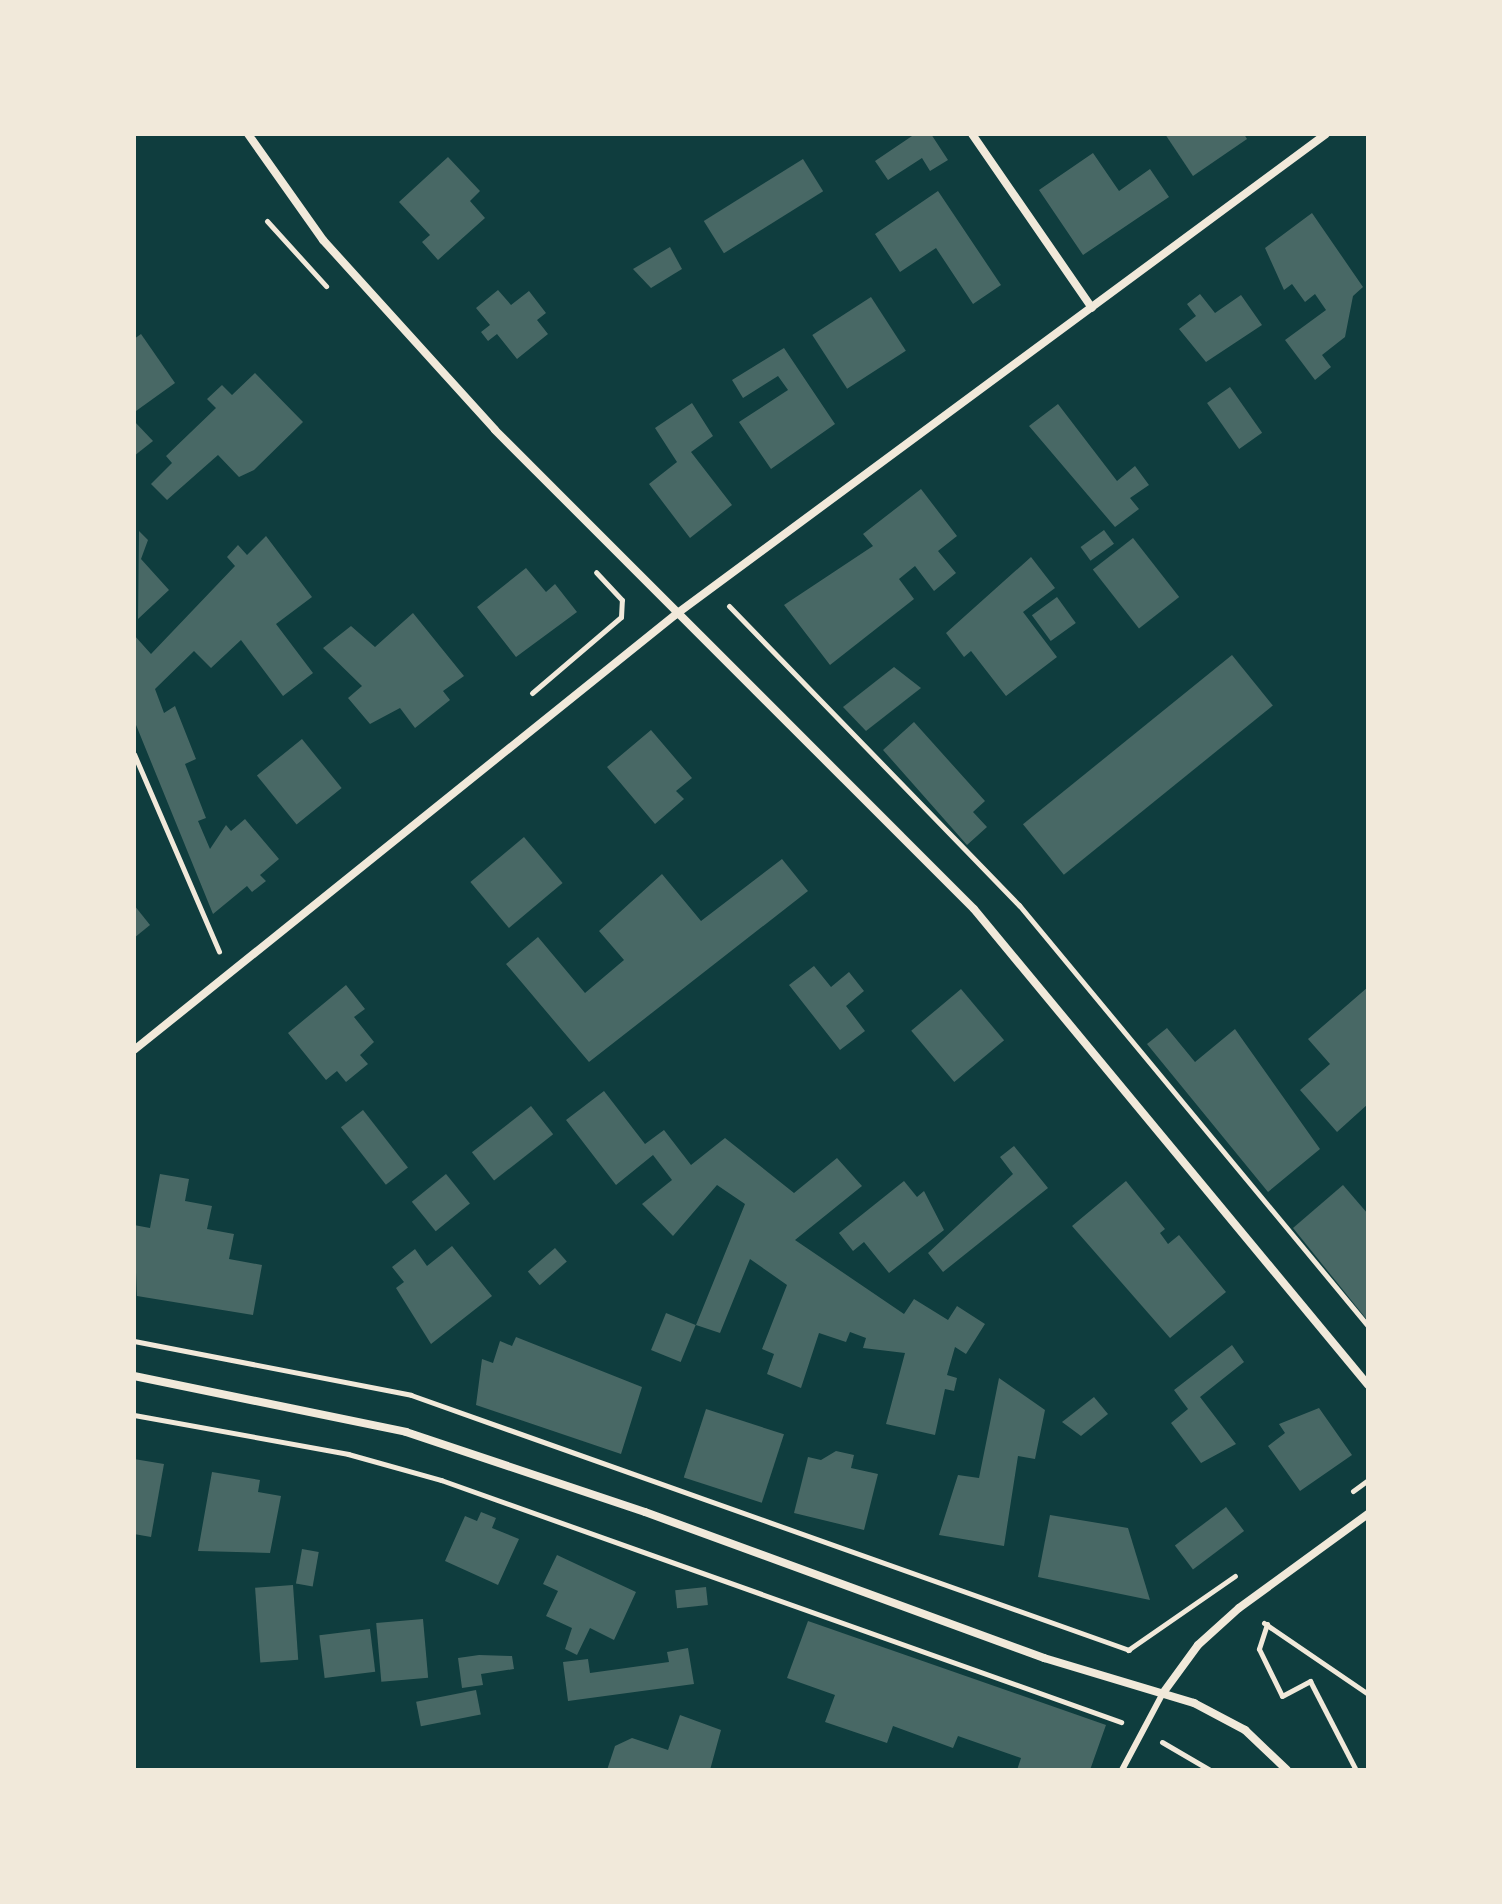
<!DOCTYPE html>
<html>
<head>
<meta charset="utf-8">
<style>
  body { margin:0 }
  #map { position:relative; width:1502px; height:1904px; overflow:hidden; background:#0f3d3e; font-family:"Golos Text",sans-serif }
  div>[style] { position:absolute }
  .building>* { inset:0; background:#486865; transform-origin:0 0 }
  .path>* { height:5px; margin:-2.5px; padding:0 2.5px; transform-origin:2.5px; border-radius:2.5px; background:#f1e9da }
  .service>* { height:6px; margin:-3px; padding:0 3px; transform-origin:3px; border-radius:3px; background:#f1e9da }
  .minor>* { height:8px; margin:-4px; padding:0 4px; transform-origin:4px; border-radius:4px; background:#f1e9da }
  span { translate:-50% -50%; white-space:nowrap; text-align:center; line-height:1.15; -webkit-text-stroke:8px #f1e9da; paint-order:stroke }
  .frame { position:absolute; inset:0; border:136px solid #f1e9da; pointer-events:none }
</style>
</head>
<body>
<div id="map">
  <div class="building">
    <i style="clip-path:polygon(915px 134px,931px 134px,948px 160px,930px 171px,922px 158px,888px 180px,875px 161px)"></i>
    <i style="clip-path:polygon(1165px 134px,1244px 134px,1247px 139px,1193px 176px)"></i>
    <i style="clip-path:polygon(1093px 153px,1119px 191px,1150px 169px,1169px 197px,1083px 255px,1039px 190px)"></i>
    <i style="clip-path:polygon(448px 157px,480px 191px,470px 201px,485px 218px,438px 260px,422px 242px,430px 235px,399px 202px)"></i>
    <i style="left:803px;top:159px;width:38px;height:117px;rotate:58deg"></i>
    <i style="clip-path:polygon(938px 191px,1001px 285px,973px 304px,936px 248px,900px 272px,875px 234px)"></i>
    <i style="clip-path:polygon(1312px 213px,1363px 287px,1353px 296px,1345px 337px,1322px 355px,1331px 367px,1315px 380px,1285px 340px,1326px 310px,1315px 294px,1305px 302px,1292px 284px,1284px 290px,1265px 248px)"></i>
    <i style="clip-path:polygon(670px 247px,682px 269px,651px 288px,633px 269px)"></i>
    <i style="clip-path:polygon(498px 290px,511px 305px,529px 291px,546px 313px,537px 320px,548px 334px,517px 359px,497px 334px,488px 341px,481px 332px,490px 325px,476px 308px)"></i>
    <i style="clip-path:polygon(1200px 294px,1215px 313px,1241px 295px,1262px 325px,1206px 362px,1179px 329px,1196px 316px,1187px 304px)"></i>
    <i style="left:871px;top:297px;width:64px;height:70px;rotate:57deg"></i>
    <i style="clip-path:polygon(141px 334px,175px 383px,136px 411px,134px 339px)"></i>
    <i style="clip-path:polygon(784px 348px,835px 424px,771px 469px,739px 422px,788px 390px,778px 376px,743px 398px,732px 380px)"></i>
    <i style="clip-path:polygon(255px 373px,303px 422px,254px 470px,239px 477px,218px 455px,167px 500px,151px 484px,172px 463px,166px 456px,216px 408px,207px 399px,222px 385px,232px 395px)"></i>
    <i style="left:1230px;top:387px;width:56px;height:28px;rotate:55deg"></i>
    <i style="clip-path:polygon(692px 403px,713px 436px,691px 452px,732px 505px,690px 538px,649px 484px,677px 462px,655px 428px)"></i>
    <i style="clip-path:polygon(1058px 404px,1117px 481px,1135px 466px,1149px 485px,1130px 498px,1139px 509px,1115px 527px,1029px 426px)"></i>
    <i style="clip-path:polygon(134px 421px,153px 441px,134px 456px)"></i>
    <i style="clip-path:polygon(921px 489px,957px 536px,938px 551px,956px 573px,934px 591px,915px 566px,899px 579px,914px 599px,830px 665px,784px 605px,873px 546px,863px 534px)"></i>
    <i style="left:1104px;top:530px;width:17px;height:29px;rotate:54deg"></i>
    <i style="clip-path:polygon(139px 531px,148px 540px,141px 559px,169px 590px,138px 619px)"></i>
    <i style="clip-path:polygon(266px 536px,312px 597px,276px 624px,313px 673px,283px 696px,241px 640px,211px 668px,194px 651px,155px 689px,164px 713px,175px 706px,196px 759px,185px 764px,206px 818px,198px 821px,210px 849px,226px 825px,231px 831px,245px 819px,279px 859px,260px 875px,266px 881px,252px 892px,247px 886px,213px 914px,134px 720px,134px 635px,151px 654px,235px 566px,227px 557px,238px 545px,247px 555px)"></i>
    <i style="left:1133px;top:538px;width:75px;height:51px;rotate:52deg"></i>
    <i style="clip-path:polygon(1031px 557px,1055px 588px,1023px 612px,1057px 657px,1006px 696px,971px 651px,964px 657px,946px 633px)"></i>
    <i style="clip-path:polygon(526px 568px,546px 592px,555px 584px,577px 612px,516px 657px,477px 607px)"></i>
    <i style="left:1057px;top:597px;width:32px;height:31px;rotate:54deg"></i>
    <i style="clip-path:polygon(413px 613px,464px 676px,443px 691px,450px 700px,415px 728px,400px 708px,370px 724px,348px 698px,362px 686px,323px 648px,351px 626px,375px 647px)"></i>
    <i style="left:1232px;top:655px;width:65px;height:269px;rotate:51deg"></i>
    <i style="clip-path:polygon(894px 667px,921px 688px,866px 731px,843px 707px)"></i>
    <i style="clip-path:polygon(914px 722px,985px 801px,973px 812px,987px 827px,967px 845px,883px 750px)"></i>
    <i style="clip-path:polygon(651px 730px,692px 778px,676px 791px,684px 799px,655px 824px,607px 767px)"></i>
    <i style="left:302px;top:739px;width:63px;height:58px;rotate:51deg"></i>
    <i style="left:524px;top:837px;width:60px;height:70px;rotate:50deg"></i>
    <i style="clip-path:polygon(782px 859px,808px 891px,589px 1062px,506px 964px,538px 937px,585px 993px,624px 960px,599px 931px,662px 874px,701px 921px)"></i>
    <i style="clip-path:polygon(134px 905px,150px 925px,134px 938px)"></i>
    <i style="clip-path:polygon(814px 966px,831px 987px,849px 972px,864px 991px,846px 1006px,865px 1031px,840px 1050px,789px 985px)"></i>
    <i style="clip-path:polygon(346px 985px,365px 1009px,354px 1017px,374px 1042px,360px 1055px,368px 1064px,346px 1082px,337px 1071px,326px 1080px,288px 1033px)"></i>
    <i style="clip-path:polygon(1368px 987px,1368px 1104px,1337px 1132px,1300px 1090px,1330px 1064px,1308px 1039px)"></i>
    <i style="left:961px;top:989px;width:67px;height:65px;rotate:50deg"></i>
    <i style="clip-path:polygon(1167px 1028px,1195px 1062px,1235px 1029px,1320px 1149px,1268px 1192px,1147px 1044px)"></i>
    <i style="clip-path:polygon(604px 1091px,645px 1144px,664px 1130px,691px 1165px,725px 1138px,794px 1193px,837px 1158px,862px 1186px,795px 1240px,904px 1314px,914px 1299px,948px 1320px,957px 1306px,985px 1324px,966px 1354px,955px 1347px,947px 1375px,957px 1378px,954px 1391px,945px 1389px,935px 1435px,886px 1424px,905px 1353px,863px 1348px,866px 1338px,850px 1332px,846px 1342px,819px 1333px,801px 1388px,767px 1374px,774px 1354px,762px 1349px,787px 1285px,750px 1259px,720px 1333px,696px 1325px,745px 1204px,717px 1185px,673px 1236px,642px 1204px,672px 1180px,653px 1155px,616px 1185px,566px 1120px)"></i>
    <i style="left:531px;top:1106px;width:36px;height:75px;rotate:52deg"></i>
    <i style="left:363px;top:1110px;width:73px;height:28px;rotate:52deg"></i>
    <i style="clip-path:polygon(1014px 1146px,1048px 1188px,943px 1272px,928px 1253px,1013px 1174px,1000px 1157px)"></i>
    <i style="clip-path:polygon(160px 1174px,189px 1179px,185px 1201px,212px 1206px,207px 1229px,234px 1234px,229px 1259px,262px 1265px,253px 1315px,137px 1296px,134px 1225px,150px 1228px)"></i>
    <i style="left:446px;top:1174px;width:38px;height:44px;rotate:51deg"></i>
    <i style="clip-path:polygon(904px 1181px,917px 1197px,924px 1191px,944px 1230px,889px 1273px,864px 1242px,853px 1251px,839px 1233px)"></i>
    <i style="clip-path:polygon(1126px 1181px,1165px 1229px,1160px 1233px,1168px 1244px,1179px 1235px,1226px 1292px,1170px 1338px,1072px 1226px)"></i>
    <i style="clip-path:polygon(1343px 1185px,1368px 1214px,1368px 1321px,1293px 1228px)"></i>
    <i style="clip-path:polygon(452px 1246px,492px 1296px,431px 1344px,396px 1288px,404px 1282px,392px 1267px,415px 1249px,427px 1266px)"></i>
    <i style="left:555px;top:1248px;width:18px;height:36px;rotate:49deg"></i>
    <i style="left:666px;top:1313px;width:32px;height:40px;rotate:22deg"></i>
    <i style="clip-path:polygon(516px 1337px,642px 1387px,621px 1454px,476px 1405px,482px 1359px,493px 1363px,500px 1341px,512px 1346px)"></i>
    <i style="clip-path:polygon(1232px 1345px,1244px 1362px,1200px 1397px,1236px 1444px,1201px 1463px,1171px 1423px,1188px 1409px,1174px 1390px)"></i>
    <i style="clip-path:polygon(999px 1378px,1045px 1410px,1035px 1459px,1018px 1456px,1004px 1546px,939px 1535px,958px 1475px,979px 1478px)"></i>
    <i style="clip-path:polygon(1094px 1397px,1108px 1414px,1081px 1436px,1062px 1422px)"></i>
    <i style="clip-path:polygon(1319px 1408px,1352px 1455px,1300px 1491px,1268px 1446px,1285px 1433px,1279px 1424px)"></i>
    <i style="left:706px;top:1409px;width:82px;height:72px;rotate:18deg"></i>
    <i style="clip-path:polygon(836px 1451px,854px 1455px,851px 1468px,878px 1474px,864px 1530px,794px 1513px,808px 1457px,821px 1460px)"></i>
    <i style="clip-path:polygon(134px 1459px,164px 1464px,151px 1537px,134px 1534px)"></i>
    <i style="clip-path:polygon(212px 1472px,260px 1480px,258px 1492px,281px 1496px,270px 1553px,198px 1551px)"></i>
    <i style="left:1226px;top:1507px;width:30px;height:64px;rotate:53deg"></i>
    <i style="clip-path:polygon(481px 1512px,496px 1518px,492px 1528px,519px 1539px,498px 1585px,445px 1561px,465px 1516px,477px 1521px)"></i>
    <i style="clip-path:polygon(1050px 1515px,1128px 1528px,1150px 1600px,1038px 1577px)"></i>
    <i style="left:302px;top:1549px;width:17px;height:35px;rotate:10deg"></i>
    <i style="clip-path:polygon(557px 1555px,636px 1592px,614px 1640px,590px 1628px,577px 1655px,565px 1649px,572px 1628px,546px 1616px,558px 1591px,543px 1584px)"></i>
    <i style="left:293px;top:1585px;width:75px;height:38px;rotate:86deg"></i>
    <i style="left:706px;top:1587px;width:18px;height:31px;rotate:84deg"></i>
    <i style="left:423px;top:1619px;width:59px;height:47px;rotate:85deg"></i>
    <i style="clip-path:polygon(808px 1621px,1106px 1725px,1090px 1770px,1017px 1770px,1021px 1758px,958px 1736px,953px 1748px,893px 1726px,887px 1743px,825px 1722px,835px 1695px,787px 1678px)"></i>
    <i style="left:370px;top:1629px;width:43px;height:51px;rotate:83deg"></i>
    <i style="clip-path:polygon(688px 1648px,694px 1684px,568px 1701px,563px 1662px,588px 1659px,590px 1673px,669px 1662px,667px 1652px)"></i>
    <i style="clip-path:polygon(479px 1655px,512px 1656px,514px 1669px,481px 1674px,483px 1685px,462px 1688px,458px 1658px)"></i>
    <i style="left:476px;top:1690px;width:25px;height:61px;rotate:79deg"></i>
    <i style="clip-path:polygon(680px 1715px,721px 1730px,710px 1770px,607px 1770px,615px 1746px,632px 1738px,668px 1750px)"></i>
  </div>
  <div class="path">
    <i style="left:267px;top:221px;width:88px;rotate:47.8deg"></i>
    <i style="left:729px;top:606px;width:417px;rotate:45.9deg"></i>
    <i style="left:1019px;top:905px;width:547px;rotate:50.34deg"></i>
    <i style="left:532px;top:693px;width:117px;rotate:-40.5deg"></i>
    <i style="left:621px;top:617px;width:17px;rotate:-87deg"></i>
    <i style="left:622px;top:600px;width:38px;rotate:-133deg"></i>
    <i style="left:134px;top:754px;width:215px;rotate:66.7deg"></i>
    <i style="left:134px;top:1341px;width:282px;rotate:11deg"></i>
    <i style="left:411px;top:1395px;width:762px;rotate:19.55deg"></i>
    <i style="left:134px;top:1415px;width:218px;rotate:10.3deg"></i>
    <i style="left:348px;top:1454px;width:97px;rotate:15.6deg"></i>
    <i style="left:441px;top:1480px;width:722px;rotate:19.59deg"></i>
    <i style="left:1353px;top:1491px;width:19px;rotate:-36deg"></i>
    <i style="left:1264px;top:1623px;width:126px;rotate:34.3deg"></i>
    <i style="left:1267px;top:1624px;width:26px;rotate:108deg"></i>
    <i style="left:1259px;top:1649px;width:52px;rotate:63.9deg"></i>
    <i style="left:1282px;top:1696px;width:32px;rotate:-28deg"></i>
    <i style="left:1310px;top:1681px;width:100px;rotate:62.7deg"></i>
    <i style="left:1128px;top:1650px;width:130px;rotate:-34.7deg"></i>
    <i style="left:1162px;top:1742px;width:56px;rotate:30.3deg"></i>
  </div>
  <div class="service">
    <i style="left:1122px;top:1770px;width:87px;rotate:-62deg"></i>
  </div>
  <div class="minor">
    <i style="left:248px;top:134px;width:130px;rotate:54.7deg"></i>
    <i style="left:323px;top:240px;width:256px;rotate:47.8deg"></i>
    <i style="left:495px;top:430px;width:677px;rotate:45deg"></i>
    <i style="left:974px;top:909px;width:618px;rotate:50.38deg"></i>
    <i style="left:972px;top:134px;width:211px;rotate:55.4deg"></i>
    <i style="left:134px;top:1050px;width:694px;rotate:-38.8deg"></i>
    <i style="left:675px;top:615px;width:809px;rotate:-36.46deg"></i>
    <i style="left:134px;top:1376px;width:278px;rotate:11.6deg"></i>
    <i style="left:406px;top:1432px;width:252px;rotate:18.5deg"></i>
    <i style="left:645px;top:1512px;width:425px;rotate:20.1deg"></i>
    <i style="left:1044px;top:1658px;width:157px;rotate:16.7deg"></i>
    <i style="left:1194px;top:1703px;width:58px;rotate:27.9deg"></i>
    <i style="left:1245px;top:1730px;width:58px;rotate:43.6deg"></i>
    <i style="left:1163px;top:1693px;width:59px;rotate:-53.9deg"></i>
    <i style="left:1198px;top:1645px;width:55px;rotate:-42.1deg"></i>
    <i style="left:1239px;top:1608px;width:160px;rotate:-36.1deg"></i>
  </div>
  <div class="frame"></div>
</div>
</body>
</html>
